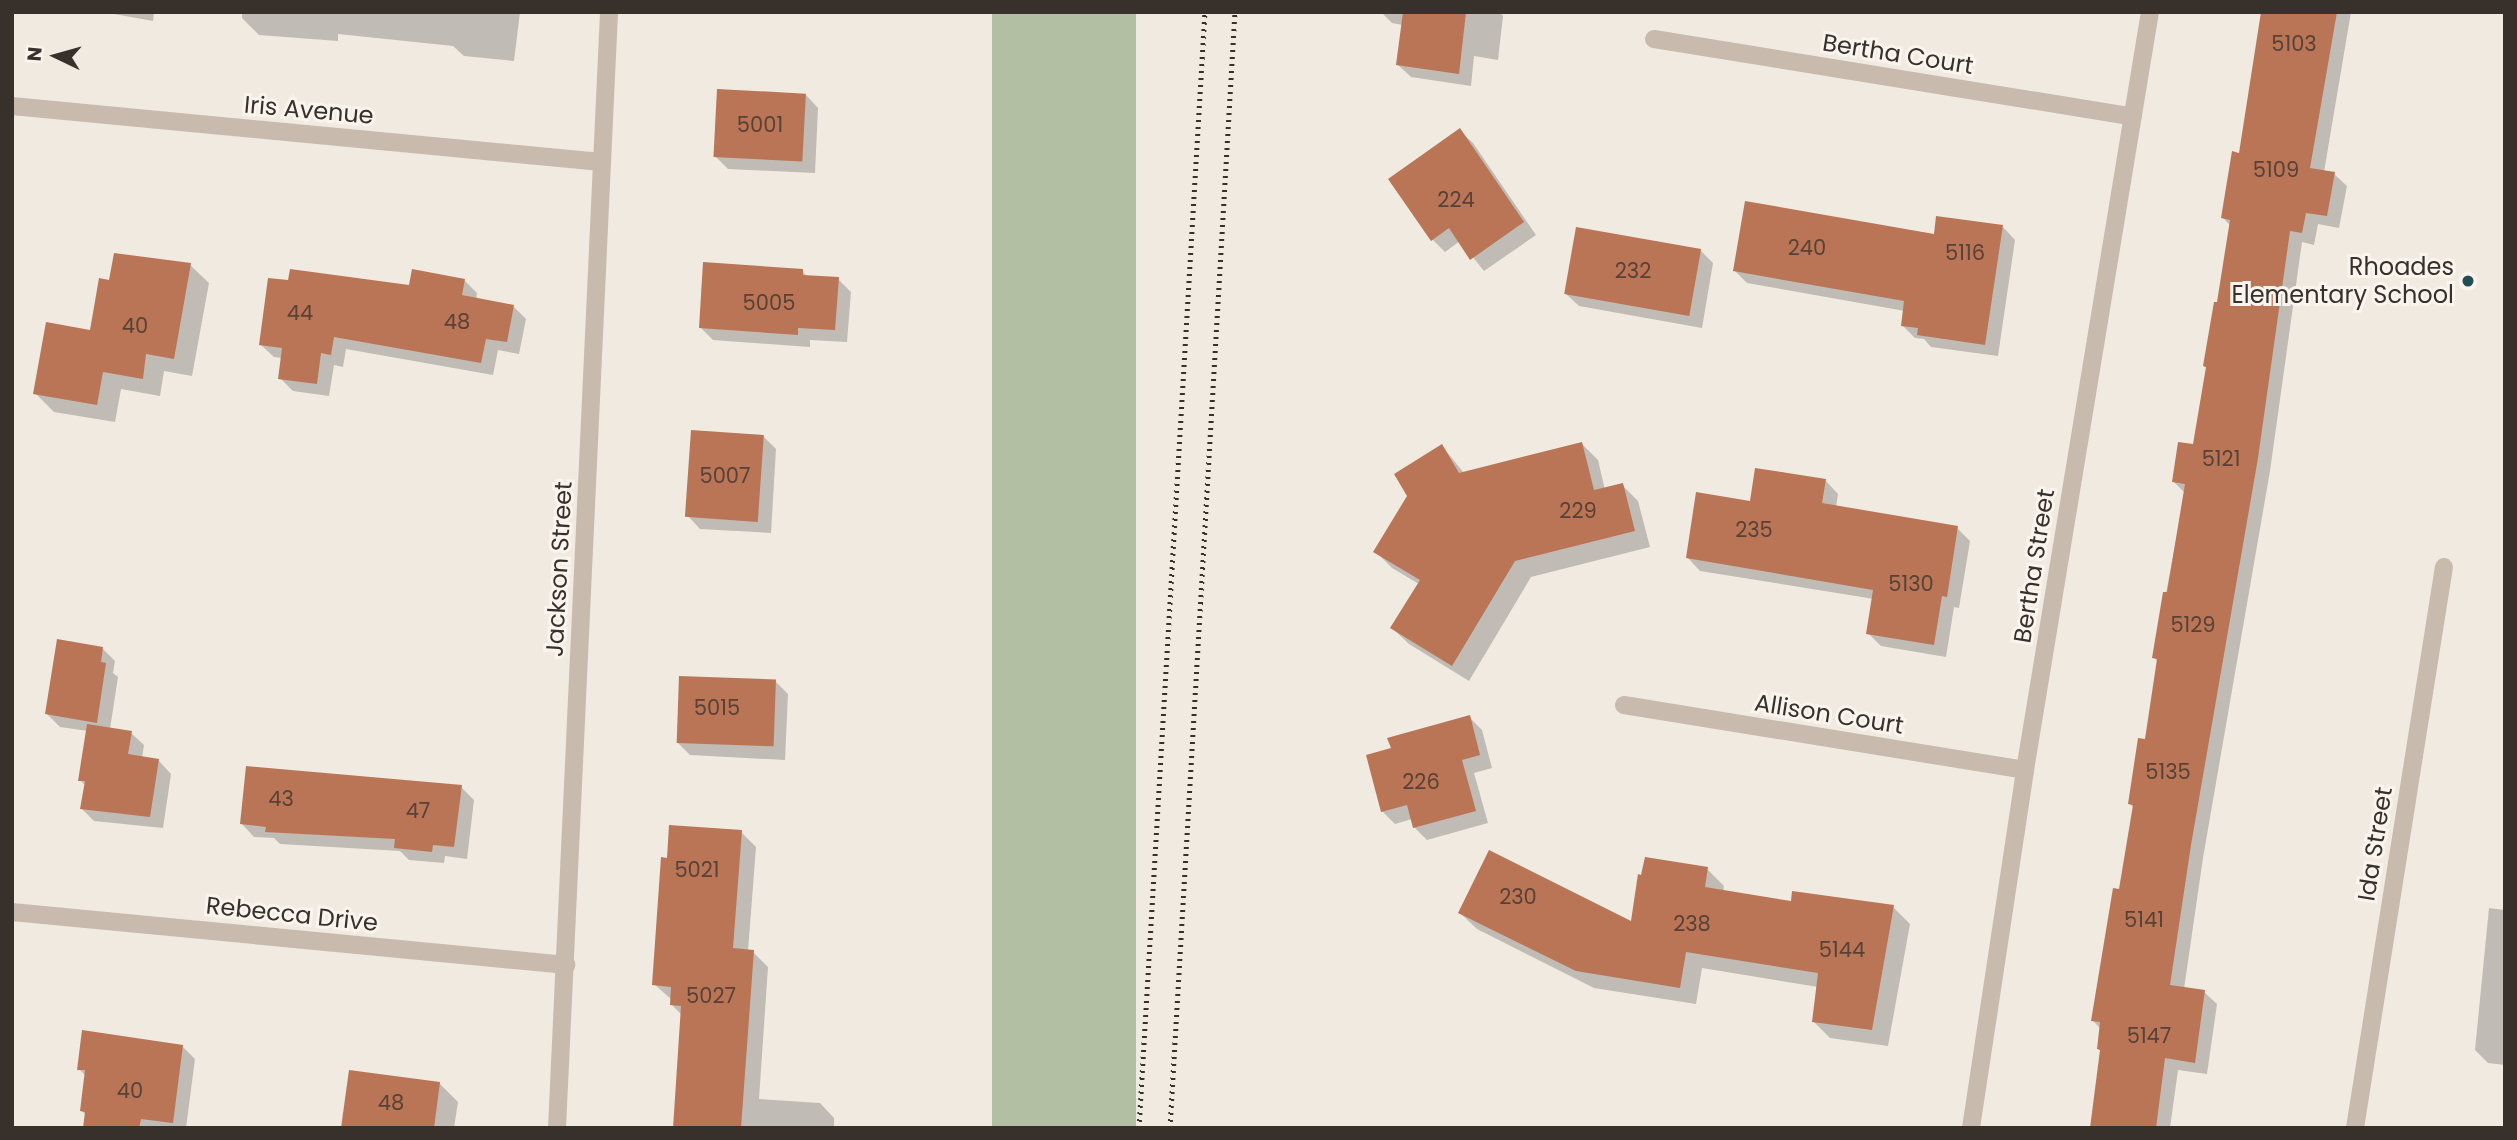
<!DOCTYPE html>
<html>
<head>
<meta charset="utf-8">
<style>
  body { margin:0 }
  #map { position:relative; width:2517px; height:1140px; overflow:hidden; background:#f1eae1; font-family:Poppins,sans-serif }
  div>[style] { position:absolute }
  .green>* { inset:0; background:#b3bfa2; transform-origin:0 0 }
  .shadow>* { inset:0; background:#0003 }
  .building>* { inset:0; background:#b97556; transform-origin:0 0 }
  .street>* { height:18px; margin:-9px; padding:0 9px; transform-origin:9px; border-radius:9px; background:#c8bbae }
  .rail>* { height:5px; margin-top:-2.5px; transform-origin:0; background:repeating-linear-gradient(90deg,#37302b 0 2px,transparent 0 7px) }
  .dots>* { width:19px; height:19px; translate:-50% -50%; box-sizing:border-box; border:4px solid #f9f4ed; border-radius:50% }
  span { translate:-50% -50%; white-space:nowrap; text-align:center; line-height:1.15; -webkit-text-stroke:6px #f9f4ed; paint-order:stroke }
  .number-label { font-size:21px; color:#584136 }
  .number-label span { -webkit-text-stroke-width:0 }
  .street-label { font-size:24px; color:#37302b }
  .poi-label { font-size:24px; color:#37302b }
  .right { translate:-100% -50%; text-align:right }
  .frame { position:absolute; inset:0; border:14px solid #37302b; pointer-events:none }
  .north { position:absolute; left:21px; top:21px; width:70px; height:70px; -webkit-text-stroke:5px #f9f4ed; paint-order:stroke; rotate:275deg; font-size:19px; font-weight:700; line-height:28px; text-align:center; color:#37302b }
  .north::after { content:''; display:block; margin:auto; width:24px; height:32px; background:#37302b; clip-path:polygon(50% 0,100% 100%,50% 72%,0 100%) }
</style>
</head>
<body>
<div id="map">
  <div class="green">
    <i style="left:992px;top:12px;width:144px;height:1118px"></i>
  </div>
  <div class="shadow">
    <i style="clip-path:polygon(103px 12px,154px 12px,153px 21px)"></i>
    <i style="clip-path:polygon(242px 12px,520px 12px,514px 61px,464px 56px,453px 46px,338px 34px,338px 41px,259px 35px,242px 18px)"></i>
    <i style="clip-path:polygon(1381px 12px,1500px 12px,1503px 16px,1498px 60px,1474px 56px,1471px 86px,1411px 77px,1398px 65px,1403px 25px,1392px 23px)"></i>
    <i style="clip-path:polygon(2263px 12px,2351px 12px,2324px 172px,2334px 174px,2347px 186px,2339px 228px,2318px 224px,2314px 245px,2302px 242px,2270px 471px,2203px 858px,2184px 989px,2204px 992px,2217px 1004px,2207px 1074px,2178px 1070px,2170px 1128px,2091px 1128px,2102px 1052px,2099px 1049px,2101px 1029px,2093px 1021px,2121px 891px,2134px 808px,2129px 803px,2146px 741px,2158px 662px,2154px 657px,2185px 493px,2173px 481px,2195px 446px,2208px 369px,2204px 366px,2219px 304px,2231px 226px,2222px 217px,2240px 155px)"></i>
    <i style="clip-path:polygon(806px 95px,818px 108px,815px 173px,728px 169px,715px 156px)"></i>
    <i style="clip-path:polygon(1460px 131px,1473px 143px,1536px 235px,1484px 271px,1460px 241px,1445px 252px,1432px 239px)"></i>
    <i style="clip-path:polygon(2003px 227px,2015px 240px,1998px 356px,1931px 347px,1924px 339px,1915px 338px,1903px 326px,1905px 311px,1747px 283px,1734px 270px)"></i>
    <i style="clip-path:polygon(1700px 250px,1713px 263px,1702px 328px,1579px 306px,1566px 294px)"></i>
    <i style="clip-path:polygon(190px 265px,209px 283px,192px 376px,164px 371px,160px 396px,121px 389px,115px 422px,54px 412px,35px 393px,91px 332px,111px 282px)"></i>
    <i style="clip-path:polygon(802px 271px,808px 277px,838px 279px,851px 292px,847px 342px,810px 340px,810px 347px,713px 340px,701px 328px)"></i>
    <i style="clip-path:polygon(464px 280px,477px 293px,476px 300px,514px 307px,526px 319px,519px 354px,498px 350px,493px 375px,346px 349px,343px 367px,334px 365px,329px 396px,293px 391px,280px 378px,282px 358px,274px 357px,261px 345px,411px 287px)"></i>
    <i style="clip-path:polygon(763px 436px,776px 449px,771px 533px,700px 529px,688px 516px)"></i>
    <i style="clip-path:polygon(1582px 444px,1598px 460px,1605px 490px,1622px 485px,1638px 501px,1650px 547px,1531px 577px,1469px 681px,1409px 644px,1392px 628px,1419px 584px,1392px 568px,1376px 552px,1442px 446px,1464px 473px)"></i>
    <i style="clip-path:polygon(1826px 481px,1838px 494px,1836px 507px,1957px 528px,1970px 541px,1959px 608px,1954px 607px,1946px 657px,1881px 646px,1868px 633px,1874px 599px,1700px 571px,1688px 558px,1752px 503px)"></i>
    <i style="clip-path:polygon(102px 648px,115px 661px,113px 673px,118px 677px,110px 729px,131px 733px,144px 745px,142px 758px,159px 761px,171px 774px,163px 828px,94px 821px,82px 809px,86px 786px,80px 780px,88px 731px,60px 727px,47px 714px)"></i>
    <i style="clip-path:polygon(775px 681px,788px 694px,785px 760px,690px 755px,677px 742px)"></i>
    <i style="clip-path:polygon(1469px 717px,1482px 730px,1492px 768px,1474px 773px,1488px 823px,1427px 840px,1414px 827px,1412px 819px,1395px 824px,1382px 811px,1393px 749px)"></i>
    <i style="clip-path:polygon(461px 787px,474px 800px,467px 859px,445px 856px,444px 863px,409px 860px,400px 851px,280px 844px,274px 838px,254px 837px,242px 824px)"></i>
    <i style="clip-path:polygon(741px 832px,756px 847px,748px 951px,753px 952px,768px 967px,759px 1099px,820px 1103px,834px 1118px,834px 1128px,663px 1128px,674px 1128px,682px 1015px,672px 1005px,672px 1000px,654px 984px,668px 860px)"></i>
    <i style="clip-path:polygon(1707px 869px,1724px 886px,1723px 892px,1792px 903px,1893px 907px,1910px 924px,1888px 1046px,1830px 1038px,1813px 1021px,1818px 987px,1702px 968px,1696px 1004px,1594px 988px,1477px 929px,1460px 913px,1632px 923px)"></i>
    <i style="clip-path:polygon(2489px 908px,2505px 910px,2505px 1065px,2488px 1063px,2475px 1050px)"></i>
    <i style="clip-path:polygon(182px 1046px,195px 1059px,186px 1128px,84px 1128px,86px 1115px,82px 1111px,86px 1076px,79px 1069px)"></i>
    <i style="clip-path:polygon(439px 1083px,458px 1102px,454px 1128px,343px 1128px)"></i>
  </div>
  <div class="building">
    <i style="clip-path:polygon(1403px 12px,1466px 12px,1459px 74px,1396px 65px)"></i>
    <i style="clip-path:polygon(2261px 12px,2337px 12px,2310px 168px,2335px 172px,2327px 216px,2306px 213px,2302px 233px,2290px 231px,2258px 458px,2191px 845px,2170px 985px,2205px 990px,2195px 1063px,2165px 1058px,2156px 1128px,2090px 1128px,2100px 1050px,2097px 1049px,2100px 1022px,2091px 1021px,2113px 888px,2119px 889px,2133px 805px,2128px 804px,2138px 738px,2145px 739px,2157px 659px,2152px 658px,2163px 592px,2167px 592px,2185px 484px,2172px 482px,2178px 442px,2193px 444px,2206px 367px,2203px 366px,2214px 302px,2217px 302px,2230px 220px,2221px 218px,2232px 151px,2239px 153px)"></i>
    <i style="left:717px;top:89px;width:89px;height:68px;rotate:3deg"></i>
    <i style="clip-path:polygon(1460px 128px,1524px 222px,1470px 260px,1449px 228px,1431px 241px,1388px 179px)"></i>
    <i style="clip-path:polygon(1745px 201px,1934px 234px,1936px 216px,2003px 225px,1985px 345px,1917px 335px,1918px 328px,1901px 326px,1904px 301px,1733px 271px)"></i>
    <i style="left:1576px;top:227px;width:127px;height:68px;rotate:10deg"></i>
    <i style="clip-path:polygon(114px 253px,191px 263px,174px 359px,146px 354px,143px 379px,103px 372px,97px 405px,33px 394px,46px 322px,90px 330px,99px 278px,109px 280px)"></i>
    <i style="clip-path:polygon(703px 262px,803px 269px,803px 275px,839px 277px,835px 330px,798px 328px,798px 335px,699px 328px)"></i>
    <i style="clip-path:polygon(290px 269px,409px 285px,412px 269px,465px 279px,462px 295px,514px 305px,507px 342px,486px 339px,481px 363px,334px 337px,331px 355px,321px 353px,317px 384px,278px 379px,282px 348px,259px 345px,268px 278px,288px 280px)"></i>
    <i style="left:691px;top:430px;width:73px;height:87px;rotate:4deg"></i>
    <i style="clip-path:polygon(1582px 442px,1594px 490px,1623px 483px,1635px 531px,1515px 561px,1452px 666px,1390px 628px,1420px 580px,1373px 552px,1407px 496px,1394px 474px,1442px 444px,1459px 473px)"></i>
    <i style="clip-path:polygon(1755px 468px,1826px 479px,1822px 503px,1958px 526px,1947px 597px,1942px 596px,1934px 645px,1866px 634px,1873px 590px,1686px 558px,1696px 492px,1750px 501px)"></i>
    <i style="clip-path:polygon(57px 639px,103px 647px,101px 662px,106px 663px,97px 723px,45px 714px)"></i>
    <i style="left:679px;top:676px;width:97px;height:67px;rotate:2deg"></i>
    <i style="clip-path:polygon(1470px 715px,1480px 755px,1462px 760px,1476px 811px,1413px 828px,1407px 805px,1381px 812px,1366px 755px,1391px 748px,1387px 738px)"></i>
    <i style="clip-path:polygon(87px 724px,132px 731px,128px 754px,159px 759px,150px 817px,80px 809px,85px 781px,78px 781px)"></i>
    <i style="clip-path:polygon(246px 766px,462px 785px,454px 847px,433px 845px,432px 852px,394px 848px,395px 839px,265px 832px,266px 827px,240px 824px)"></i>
    <i style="clip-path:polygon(669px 825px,742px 830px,733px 948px,754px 950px,741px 1128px,673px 1128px,681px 1006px,670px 1005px,671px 987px,652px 985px,661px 857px,667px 858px)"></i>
    <i style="clip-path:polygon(1489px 850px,1631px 921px,1638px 874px,1641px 875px,1645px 857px,1708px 867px,1705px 887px,1791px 901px,1792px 891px,1894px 905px,1872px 1030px,1812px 1022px,1818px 973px,1686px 952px,1680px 988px,1576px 971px,1458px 913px)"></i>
    <i style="clip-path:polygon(82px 1030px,183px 1045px,173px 1123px,141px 1119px,139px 1128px,83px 1128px,85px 1112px,80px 1111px,85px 1070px,77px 1070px)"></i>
    <i style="clip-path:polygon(349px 1070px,440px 1082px,434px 1128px,341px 1128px)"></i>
  </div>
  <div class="street">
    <i style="left:1654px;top:39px;width:485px;rotate:9.2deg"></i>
    <i style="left:12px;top:106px;width:592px;rotate:5.43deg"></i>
    <i style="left:1624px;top:705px;width:406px;rotate:9.2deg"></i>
    <i style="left:12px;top:912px;width:557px;rotate:5.46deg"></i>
    <i style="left:557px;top:1128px;width:1117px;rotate:-87.33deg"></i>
    <i style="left:1971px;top:1128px;width:362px;rotate:-81.4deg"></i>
    <i style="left:2025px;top:770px;width:768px;rotate:-80.64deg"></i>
    <i style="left:2355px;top:1128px;width:568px;rotate:-80.99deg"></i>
  </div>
  <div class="rail">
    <i style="left:1139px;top:1128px;width:1118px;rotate:-86.62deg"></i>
    <i style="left:1170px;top:1128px;width:1118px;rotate:-86.67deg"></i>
  </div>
  <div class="dots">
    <i style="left:2468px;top:281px;background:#254e54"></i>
  </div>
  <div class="number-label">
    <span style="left:2294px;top:44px">5103</span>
    <span style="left:760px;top:125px">5001</span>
    <span style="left:2276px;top:170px">5109</span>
    <span style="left:1456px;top:200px">224</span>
    <span style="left:1807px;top:248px">240</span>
    <span style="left:1965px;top:253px">5116</span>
    <span style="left:1633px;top:271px">232</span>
    <span style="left:769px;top:303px">5005</span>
    <span style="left:300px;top:313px">44</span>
    <span style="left:457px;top:322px">48</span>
    <span style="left:135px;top:326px">40</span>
    <span style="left:2221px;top:459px">5121</span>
    <span style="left:725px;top:476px">5007</span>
    <span style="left:1578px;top:511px">229</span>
    <span style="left:1754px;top:530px">235</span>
    <span style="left:1911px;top:584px">5130</span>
    <span style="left:2193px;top:625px">5129</span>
    <span style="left:717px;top:708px">5015</span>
    <span style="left:2168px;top:772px">5135</span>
    <span style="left:1421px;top:782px">226</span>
    <span style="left:281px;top:799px">43</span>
    <span style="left:418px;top:811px">47</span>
    <span style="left:697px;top:870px">5021</span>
    <span style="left:1518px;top:897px">230</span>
    <span style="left:2144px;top:920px">5141</span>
    <span style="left:1692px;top:924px">238</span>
    <span style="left:1842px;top:950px">5144</span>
    <span style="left:711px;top:996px">5027</span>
    <span style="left:2149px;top:1036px">5147</span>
    <span style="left:130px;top:1091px">40</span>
    <span style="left:391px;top:1103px">48</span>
  </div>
  <div class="street-label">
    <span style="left:1898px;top:54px;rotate:9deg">Bertha Court</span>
    <span style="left:309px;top:110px;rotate:5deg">Iris Avenue</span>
    <span style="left:2034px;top:566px;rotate:-81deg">Bertha Street</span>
    <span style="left:559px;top:569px;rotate:-87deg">Jackson Street</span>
    <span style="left:1829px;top:714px;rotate:9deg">Allison Court</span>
    <span style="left:2375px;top:844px;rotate:-81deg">Ida Street</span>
    <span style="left:292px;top:914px;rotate:6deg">Rebecca Drive</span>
  </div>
  <div class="poi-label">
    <span class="right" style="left:2454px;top:281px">Rhoades<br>Elementary School</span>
  </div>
  <div class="frame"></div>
  <div class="north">N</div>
</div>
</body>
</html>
